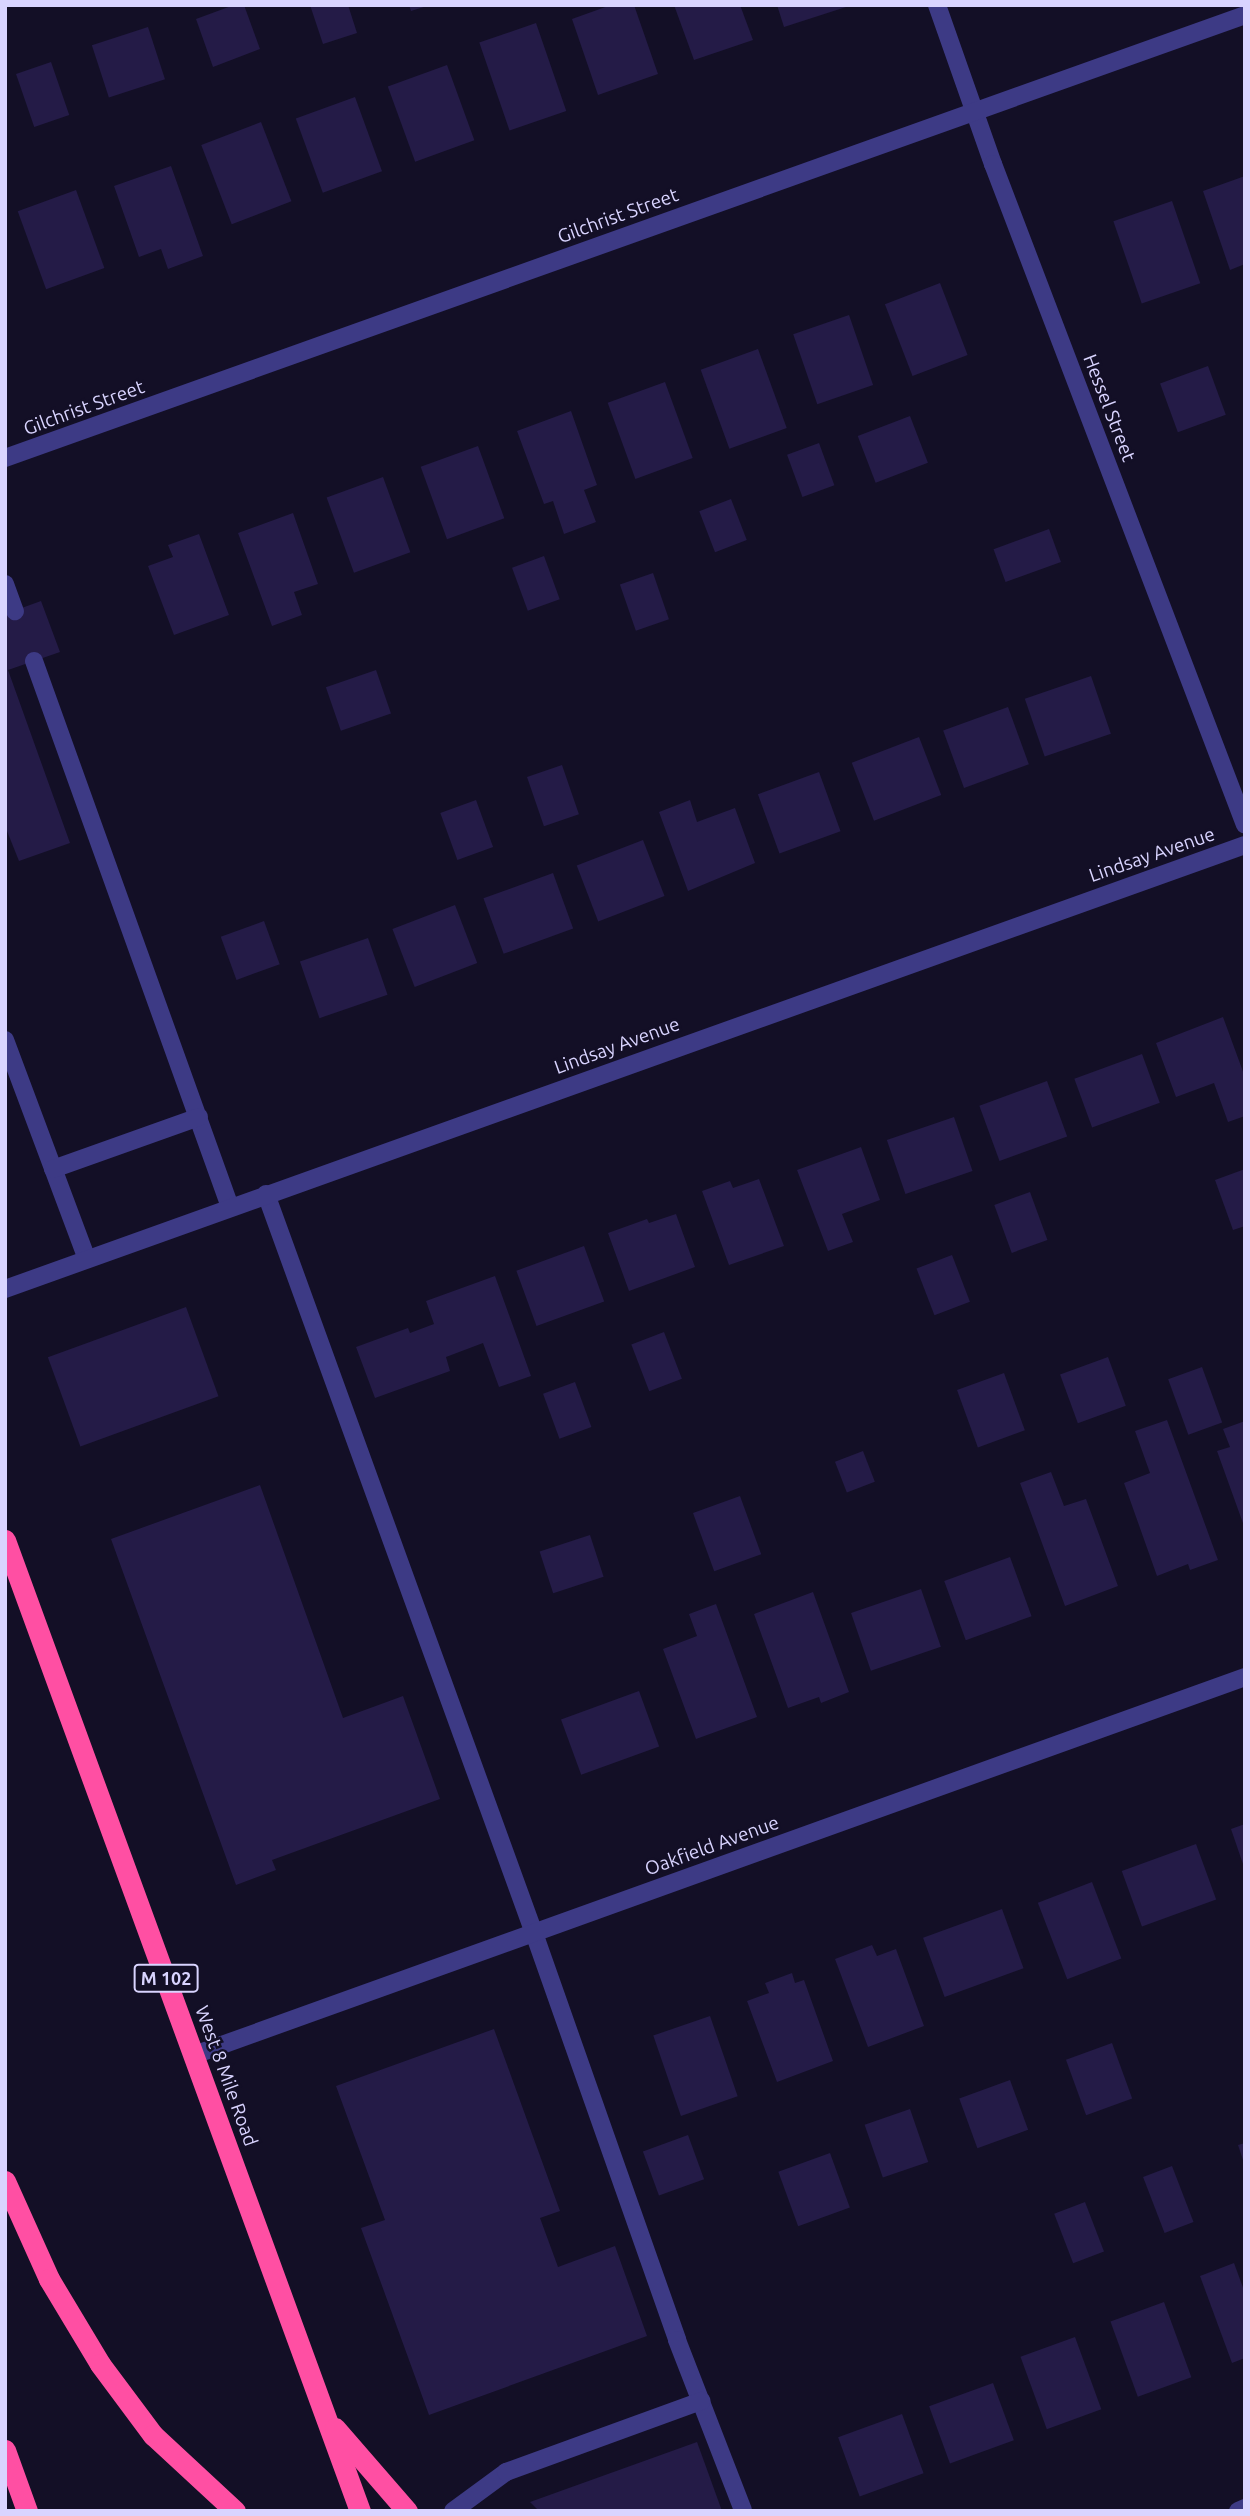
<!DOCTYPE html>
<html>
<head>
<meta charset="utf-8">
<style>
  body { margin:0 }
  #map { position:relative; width:1250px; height:2516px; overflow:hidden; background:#130f26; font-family:Ubuntu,sans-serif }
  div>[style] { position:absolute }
  .building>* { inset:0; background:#241b47; transform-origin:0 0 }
  .lane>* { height:18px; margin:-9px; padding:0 9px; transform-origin:9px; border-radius:9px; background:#3d3a85 }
  .street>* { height:18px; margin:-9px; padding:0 9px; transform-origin:9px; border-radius:9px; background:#3d3a85 }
  .highway>* { height:21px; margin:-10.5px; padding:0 10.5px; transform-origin:10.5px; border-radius:10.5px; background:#ff4fa3 }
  span { translate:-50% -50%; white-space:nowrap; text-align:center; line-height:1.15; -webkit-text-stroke:5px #130f26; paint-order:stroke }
  .shield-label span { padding:2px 5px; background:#130f26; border:2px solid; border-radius:5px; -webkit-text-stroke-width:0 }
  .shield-label { font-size:18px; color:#d9d4ff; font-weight:700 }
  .street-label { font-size:19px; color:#d9d4ff }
  .frame { position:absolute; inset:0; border:7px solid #d9d4ff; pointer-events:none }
</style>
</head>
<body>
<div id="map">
  <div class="building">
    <i style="clip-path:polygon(234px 5px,244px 5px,260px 49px,213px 67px,196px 19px)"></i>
    <i style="clip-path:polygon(310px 5px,348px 5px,357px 33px,323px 44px)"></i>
    <i style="clip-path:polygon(409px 5px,427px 5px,427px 6px,411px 11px)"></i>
    <i style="clip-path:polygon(611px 5px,634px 5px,658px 74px,598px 95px,572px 19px)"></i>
    <i style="clip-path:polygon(674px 5px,740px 5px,753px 40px,694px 60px)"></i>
    <i style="clip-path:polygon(777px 5px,846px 5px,846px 7px,784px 27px)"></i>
    <i style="left:536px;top:23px;width:93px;height:60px;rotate:71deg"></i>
    <i style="left:148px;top:27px;width:55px;height:59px;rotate:72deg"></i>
    <i style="left:51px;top:62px;width:56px;height:37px;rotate:71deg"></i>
    <i style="left:447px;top:65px;width:80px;height:63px;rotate:70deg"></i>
    <i style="left:355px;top:97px;width:79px;height:63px;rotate:70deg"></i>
    <i style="left:261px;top:122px;width:85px;height:64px;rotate:69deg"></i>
    <i style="clip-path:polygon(171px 166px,203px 256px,168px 269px,161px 249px,139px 257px,114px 186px)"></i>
    <i style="clip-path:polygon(1245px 176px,1245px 264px,1230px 270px,1203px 191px)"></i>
    <i style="left:76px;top:190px;width:83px;height:62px;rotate:70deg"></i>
    <i style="left:1172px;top:201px;width:87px;height:62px;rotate:71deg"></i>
    <i style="left:940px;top:283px;width:77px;height:59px;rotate:69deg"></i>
    <i style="left:849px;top:315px;width:74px;height:59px;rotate:71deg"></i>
    <i style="left:758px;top:349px;width:84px;height:61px;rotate:70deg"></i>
    <i style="left:1208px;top:366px;width:52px;height:51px;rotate:70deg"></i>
    <i style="left:665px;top:382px;width:81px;height:61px;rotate:70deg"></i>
    <i style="clip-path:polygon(571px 411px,597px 485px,584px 490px,596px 522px,564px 534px,553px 501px,544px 504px,517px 431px)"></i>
    <i style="left:910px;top:416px;width:50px;height:56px;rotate:69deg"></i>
    <i style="left:819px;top:443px;width:45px;height:34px;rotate:70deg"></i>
    <i style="left:478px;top:446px;width:77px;height:61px;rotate:70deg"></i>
    <i style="left:383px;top:477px;width:80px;height:60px;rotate:70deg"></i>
    <i style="left:731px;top:499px;width:44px;height:34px;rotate:69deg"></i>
    <i style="clip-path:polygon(293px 513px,318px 584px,294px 592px,302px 615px,272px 626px,238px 533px)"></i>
    <i style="left:1049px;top:529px;width:35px;height:59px;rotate:70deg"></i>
    <i style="clip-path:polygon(199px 534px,229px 615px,174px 635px,148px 566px,173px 557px,168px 545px)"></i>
    <i style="left:544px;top:556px;width:46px;height:34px;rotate:70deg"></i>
    <i style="left:653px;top:573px;width:49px;height:35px;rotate:71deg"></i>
    <i style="clip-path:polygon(41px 601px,60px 652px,8px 670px,70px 843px,19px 861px,5px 826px,5px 614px)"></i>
    <i style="left:376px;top:670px;width:46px;height:53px;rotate:71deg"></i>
    <i style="left:1091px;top:676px;width:61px;height:70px;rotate:71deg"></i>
    <i style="left:1008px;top:707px;width:61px;height:69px;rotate:70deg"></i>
    <i style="left:919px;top:737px;width:62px;height:72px;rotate:69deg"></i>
    <i style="left:562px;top:765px;width:52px;height:37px;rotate:71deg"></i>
    <i style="left:819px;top:772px;width:63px;height:65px;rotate:70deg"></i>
    <i style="left:476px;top:800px;width:50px;height:38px;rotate:70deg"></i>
    <i style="clip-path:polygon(690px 800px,697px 822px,735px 808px,755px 863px,688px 891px,659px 812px)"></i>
    <i style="left:643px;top:840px;width:60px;height:71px;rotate:69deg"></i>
    <i style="left:553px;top:873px;width:59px;height:74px;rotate:70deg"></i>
    <i style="left:455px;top:905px;width:62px;height:67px;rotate:69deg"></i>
    <i style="left:264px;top:921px;width:46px;height:46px;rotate:70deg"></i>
    <i style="left:368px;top:938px;width:60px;height:72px;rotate:71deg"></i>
    <i style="clip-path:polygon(1223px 1017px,1245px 1077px,1245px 1116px,1228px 1122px,1214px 1083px,1176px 1097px,1156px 1043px)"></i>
    <i style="left:1142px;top:1054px;width:52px;height:72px;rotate:70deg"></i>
    <i style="left:1047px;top:1081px;width:59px;height:72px;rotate:70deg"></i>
    <i style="left:954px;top:1117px;width:57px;height:71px;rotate:71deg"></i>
    <i style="clip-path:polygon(861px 1147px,880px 1200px,842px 1214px,853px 1242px,828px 1251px,797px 1170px)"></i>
    <i style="clip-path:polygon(1245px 1169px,1245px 1226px,1233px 1230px,1215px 1180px)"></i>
    <i style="clip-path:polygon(759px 1179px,784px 1246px,729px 1265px,702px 1191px,730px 1181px,733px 1188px)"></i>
    <i style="left:1030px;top:1192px;width:51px;height:38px;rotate:70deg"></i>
    <i style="clip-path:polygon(676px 1214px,695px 1267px,629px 1291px,608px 1233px,647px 1219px,649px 1223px)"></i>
    <i style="left:584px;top:1246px;width:59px;height:72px;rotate:70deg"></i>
    <i style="left:952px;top:1255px;width:50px;height:38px;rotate:69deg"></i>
    <i style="clip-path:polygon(495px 1276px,531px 1376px,499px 1387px,483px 1343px,446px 1357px,450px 1371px,375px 1398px,356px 1347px,408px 1328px,410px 1333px,434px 1324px,426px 1301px)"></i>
    <i style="left:186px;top:1307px;width:95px;height:147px;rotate:70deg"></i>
    <i style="left:664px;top:1332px;width:50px;height:35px;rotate:69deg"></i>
    <i style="left:1108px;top:1357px;width:52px;height:51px;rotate:70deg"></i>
    <i style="left:1202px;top:1367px;width:59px;height:36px;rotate:70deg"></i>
    <i style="left:1004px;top:1373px;width:61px;height:50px;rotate:70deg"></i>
    <i style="left:575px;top:1382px;width:48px;height:34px;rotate:70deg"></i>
    <i style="clip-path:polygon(1167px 1420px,1218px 1560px,1190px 1570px,1188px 1564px,1157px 1576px,1124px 1483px,1150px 1473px,1135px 1431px)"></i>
    <i style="clip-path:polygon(1245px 1421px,1245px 1526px,1244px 1526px,1217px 1451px,1230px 1447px,1223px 1429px)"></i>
    <i style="left:863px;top:1451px;width:33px;height:30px;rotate:69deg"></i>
    <i style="clip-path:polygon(1051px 1472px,1064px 1506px,1086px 1499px,1118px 1586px,1065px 1606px,1020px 1483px)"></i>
    <i style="clip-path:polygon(260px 1485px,343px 1718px,403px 1696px,440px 1799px,272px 1860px,276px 1870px,236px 1885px,111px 1539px)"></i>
    <i style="left:740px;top:1496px;width:62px;height:50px;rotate:70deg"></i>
    <i style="left:590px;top:1535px;width:44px;height:53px;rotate:72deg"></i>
    <i style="left:1010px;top:1557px;width:63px;height:70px;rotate:70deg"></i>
    <i style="left:921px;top:1589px;width:61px;height:74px;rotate:71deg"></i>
    <i style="clip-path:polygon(813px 1592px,849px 1692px,821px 1703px,819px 1697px,788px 1708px,754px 1614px)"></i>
    <i style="clip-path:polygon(716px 1604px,757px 1717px,696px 1739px,663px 1649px,697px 1636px,689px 1614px)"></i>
    <i style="left:639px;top:1691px;width:59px;height:83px;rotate:70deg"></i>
    <i style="clip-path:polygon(1245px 1824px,1245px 1866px,1244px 1867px,1231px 1829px)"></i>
    <i style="left:1196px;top:1844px;width:59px;height:79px;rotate:70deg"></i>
    <i style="left:1092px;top:1882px;width:82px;height:58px;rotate:69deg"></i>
    <i style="left:1002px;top:1909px;width:63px;height:84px;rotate:70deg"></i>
    <i style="clip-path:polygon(872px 1945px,877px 1956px,896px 1949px,924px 2026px,868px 2047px,835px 1959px)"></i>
    <i style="clip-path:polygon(792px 1973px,795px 1983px,804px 1980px,833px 2061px,777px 2082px,747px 2001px,769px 1993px,765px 1983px)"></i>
    <i style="left:710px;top:2016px;width:85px;height:60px;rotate:71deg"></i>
    <i style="clip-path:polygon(494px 2029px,560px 2211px,540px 2218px,558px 2267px,615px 2246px,647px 2336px,429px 2415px,361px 2228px,385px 2220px,336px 2086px)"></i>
    <i style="left:1112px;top:2043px;width:59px;height:49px;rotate:70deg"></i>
    <i style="left:1010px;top:2080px;width:53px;height:54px;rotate:70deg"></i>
    <i style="left:910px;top:2109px;width:56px;height:48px;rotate:71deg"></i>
    <i style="left:688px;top:2135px;width:47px;height:48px;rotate:70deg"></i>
    <i style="clip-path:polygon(1245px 2143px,1245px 2163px,1244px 2163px,1238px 2145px)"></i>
    <i style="left:830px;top:2153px;width:58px;height:55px;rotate:70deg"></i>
    <i style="left:1172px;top:2166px;width:60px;height:31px;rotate:69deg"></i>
    <i style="left:1085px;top:2202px;width:53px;height:33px;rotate:69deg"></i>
    <i style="clip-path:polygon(1234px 2263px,1245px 2293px,1245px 2358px,1232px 2363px,1200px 2276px)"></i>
    <i style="left:1164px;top:2302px;width:80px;height:57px;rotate:70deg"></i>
    <i style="left:1075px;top:2337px;width:77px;height:58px;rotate:70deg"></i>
    <i style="left:993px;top:2383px;width:61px;height:68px;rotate:70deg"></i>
    <i style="left:902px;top:2414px;width:63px;height:68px;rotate:70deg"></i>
    <i style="clip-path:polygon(697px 2442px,722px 2511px,539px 2511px,530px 2502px)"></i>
  </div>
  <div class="lane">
    <i style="left:5px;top:584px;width:29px;rotate:70deg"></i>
    <i style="left:34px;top:661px;width:580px;rotate:70.25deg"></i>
    <i style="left:5px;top:1040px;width:234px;rotate:69.5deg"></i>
    <i style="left:53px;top:1169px;width:155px;rotate:-19.6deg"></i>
    <i style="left:266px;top:1194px;width:786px;rotate:70.07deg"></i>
    <i style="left:534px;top:1933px;width:431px;rotate:70.6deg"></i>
    <i style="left:677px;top:2340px;width:182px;rotate:68.8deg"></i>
    <i style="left:453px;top:2511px;width:66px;rotate:-36.3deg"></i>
    <i style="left:506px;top:2472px;width:208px;rotate:-20deg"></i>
  </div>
  <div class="street">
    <i style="left:937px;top:5px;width:169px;rotate:70.6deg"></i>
    <i style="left:993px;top:164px;width:707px;rotate:69.13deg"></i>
    <i style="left:5px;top:458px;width:1317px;rotate:-19.66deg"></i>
    <i style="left:5px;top:1289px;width:1317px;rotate:-19.7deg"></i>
    <i style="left:194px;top:2055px;width:1117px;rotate:-19.78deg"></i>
    <i style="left:1238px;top:2511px;width:8px;rotate:-23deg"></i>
  </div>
  <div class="highway">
    <i style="left:5px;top:1540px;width:1034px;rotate:69.92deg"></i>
    <i style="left:5px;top:2181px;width:107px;rotate:65.8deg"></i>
    <i style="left:49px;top:2279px;width:99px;rotate:59deg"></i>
    <i style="left:100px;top:2364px;width:89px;rotate:53.3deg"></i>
    <i style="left:153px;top:2435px;width:112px;rotate:42.8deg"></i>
    <i style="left:335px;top:2428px;width:110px;rotate:49.1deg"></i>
    <i style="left:5px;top:2450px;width:65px;rotate:70.2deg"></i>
  </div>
  <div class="shield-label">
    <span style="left:166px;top:1978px">M 102</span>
  </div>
  <div class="street-label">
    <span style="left:618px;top:216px;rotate:-20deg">Gilchrist Street</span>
    <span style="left:84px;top:408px;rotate:-20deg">Gilchrist Street</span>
    <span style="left:1109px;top:408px;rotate:69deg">Hessel Street</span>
    <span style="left:1152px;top:855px;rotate:-19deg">Lindsay Avenue</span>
    <span style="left:617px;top:1046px;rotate:-20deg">Lindsay Avenue</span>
    <span style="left:712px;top:1846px;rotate:-20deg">Oakfield Avenue</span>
    <span style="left:226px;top:2076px;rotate:70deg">West 8 Mile Road</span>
  </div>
  <div class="frame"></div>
</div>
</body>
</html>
